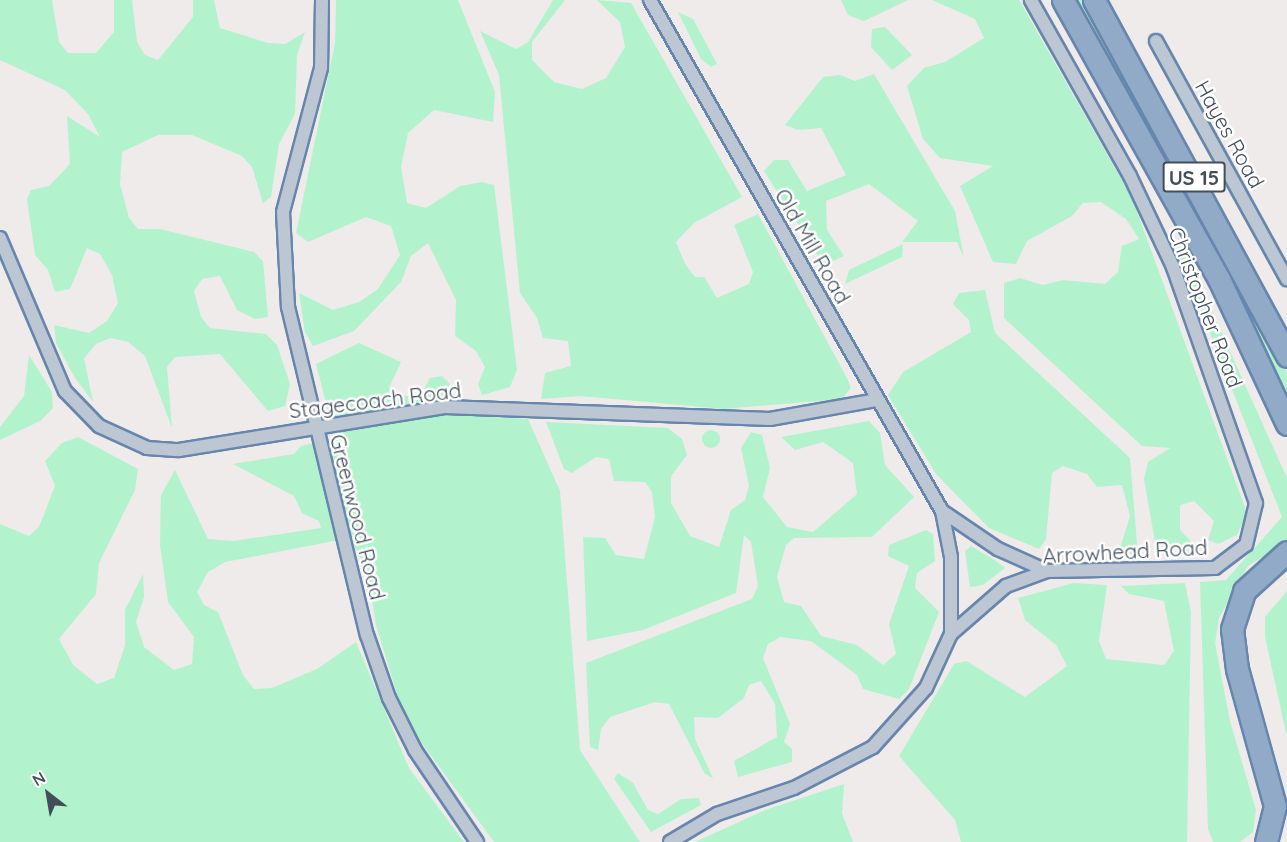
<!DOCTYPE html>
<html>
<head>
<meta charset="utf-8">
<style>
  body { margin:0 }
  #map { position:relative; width:1287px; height:842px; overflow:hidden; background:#eeebea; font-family:Quicksand,sans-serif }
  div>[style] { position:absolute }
  .green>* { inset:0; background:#b2f3cd }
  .round { border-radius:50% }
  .roads { filter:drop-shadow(2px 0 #6786ad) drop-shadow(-2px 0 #6786ad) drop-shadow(0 2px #6786ad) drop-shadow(0 -2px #6786ad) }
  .minor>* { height:12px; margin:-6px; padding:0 6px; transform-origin:6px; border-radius:6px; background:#bcc7d3 }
  .trunk>* { height:21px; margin:-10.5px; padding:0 10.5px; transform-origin:10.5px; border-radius:10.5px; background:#91aac8 }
  span { translate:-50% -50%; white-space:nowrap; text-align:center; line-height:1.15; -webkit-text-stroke:5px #fff; paint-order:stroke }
  .shield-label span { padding:2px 4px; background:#fff; border:2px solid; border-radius:4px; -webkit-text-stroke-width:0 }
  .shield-label { font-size:20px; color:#424e5a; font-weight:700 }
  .street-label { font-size:21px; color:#424e5a }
  .north { position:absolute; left:18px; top:764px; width:60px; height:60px; -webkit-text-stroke:4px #fff; paint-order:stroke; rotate:329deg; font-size:16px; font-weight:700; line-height:24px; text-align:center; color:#424e5a }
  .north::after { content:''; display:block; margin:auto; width:21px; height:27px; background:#424e5a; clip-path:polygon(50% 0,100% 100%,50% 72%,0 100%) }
</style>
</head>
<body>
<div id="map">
  <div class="green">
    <i style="clip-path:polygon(0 0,52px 0,59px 42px,68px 53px,96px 53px,114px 32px,114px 0,132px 0,137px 42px,145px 55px,158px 60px,193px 17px,193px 0,214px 0,220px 28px,268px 43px,285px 44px,305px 32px,297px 55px,295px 114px,279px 144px,271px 197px,263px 203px,252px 167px,242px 156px,192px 135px,158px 135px,122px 152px,120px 184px,129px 218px,138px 229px,160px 229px,254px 252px,263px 261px,268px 317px,255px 319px,237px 310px,220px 276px,202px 279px,194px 291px,201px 317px,210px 328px,266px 334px,277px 345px,290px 384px,285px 406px,268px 411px,220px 354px,175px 357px,167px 367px,172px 428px,145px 356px,128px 342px,111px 338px,96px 344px,84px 358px,93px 402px,75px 378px,56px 343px,54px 325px,89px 333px,107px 321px,118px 303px,112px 275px,100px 254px,87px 248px,70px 289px,55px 292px,48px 270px,35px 255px,27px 199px,31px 190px,49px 186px,70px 164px,67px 116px,100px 137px,88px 114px,65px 90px,0 60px)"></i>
    <i style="clip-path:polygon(336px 0,458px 0,495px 92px,493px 122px,434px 110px,408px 133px,401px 167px,407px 203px,426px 208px,460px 186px,482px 182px,494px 185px,517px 370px,510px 387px,482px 395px,478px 384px,485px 367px,476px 351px,455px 336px,456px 300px,428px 243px,411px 256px,401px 282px,354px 331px,313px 346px,305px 332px,299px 293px,333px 310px,359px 302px,378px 289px,400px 255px,391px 226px,366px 217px,308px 242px,296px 233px,335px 43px)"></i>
    <i style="clip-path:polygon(553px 0,565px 0,532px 42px,532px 60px,554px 82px,582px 89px,606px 78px,625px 47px,620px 22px,597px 0,631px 3px,742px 197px,694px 223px,676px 242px,685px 264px,695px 277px,704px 277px,717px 298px,749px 284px,753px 272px,734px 225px,758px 214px,847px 378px,851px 388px,842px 399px,724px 409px,580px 396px,541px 399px,545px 373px,571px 366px,568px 341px,543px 338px,537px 318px,520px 293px,499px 75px,480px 31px,516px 49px,528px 42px)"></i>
    <i style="clip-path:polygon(841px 0,908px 0,864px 21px,848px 15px)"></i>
    <i style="clip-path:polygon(932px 0,1019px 0,1132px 198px,1247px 513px,1237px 535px,1218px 544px,1208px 540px,1214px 521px,1194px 501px,1180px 505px,1180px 530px,1193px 544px,1187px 553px,1155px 542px,1144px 479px,1148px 462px,1170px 448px,1142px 446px,1004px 318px,1004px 283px,1020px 278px,1043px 285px,1063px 280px,1105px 284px,1118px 272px,1122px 246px,1139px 239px,1126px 219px,1101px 202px,1083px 203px,1072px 216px,1027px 241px,1016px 264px,993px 262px,960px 186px,993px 166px,940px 158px,923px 139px,907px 86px,924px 68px,945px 62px,984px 38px,975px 19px)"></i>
    <i style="clip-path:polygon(1071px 0,1086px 0,1257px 310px,1287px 373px,1287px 406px)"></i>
    <i style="clip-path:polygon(678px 12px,693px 19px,717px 64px,711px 67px,701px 59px)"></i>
    <i style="clip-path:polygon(885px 27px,912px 55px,892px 70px,871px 47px,872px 29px)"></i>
    <i style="clip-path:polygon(874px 74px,955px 211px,964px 258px,957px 242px,902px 242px,918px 221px,869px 184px,826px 201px,827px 230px,844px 256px,824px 265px,764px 171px,774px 160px,788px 160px,807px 191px,846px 175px,821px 128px,798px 130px,785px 125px,823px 77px,840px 75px,855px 81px)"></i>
    <i style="clip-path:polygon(903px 244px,902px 257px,845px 284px,849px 270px)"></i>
    <i style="clip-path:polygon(1175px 244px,1184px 249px,1287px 478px,1287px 542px,1248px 566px,1219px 618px,1215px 643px,1230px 721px,1256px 810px,1253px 832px,1240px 842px,1213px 842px,1208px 829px,1200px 582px,1226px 580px,1282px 517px)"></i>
    <i style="clip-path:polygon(985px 290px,995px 333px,1130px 458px,1138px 556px,1119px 552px,1130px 516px,1122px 485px,1097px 487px,1087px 474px,1063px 466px,1052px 473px,1046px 539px,1039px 549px,989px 528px,936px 474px,888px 395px,903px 372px,971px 332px,969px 320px,953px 304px,959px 293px)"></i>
    <i style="clip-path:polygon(359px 343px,401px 362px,389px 388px,405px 396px,422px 393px,430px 378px,442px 376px,450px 384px,443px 398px,447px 414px,528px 419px,560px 491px,580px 750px,640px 842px,494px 842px,405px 720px,376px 625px,368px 574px,353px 543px,334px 541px,225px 562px,208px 572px,197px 592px,204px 605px,218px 612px,243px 675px,254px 689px,272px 688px,317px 669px,356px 642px,409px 768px,464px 842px,0 842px,0 524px,29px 536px,39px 527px,55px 486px,45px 461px,62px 443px,78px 437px,138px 469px,135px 490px,99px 563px,96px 594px,59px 639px,73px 665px,97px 684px,114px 678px,125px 645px,125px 610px,143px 574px,144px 597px,136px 622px,144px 647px,174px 670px,192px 664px,194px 637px,168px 602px,160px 545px,161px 495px,175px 470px,208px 539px,233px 541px,321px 528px,319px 521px,302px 513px,294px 496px,233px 464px,294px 454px,301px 446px,335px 438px,316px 364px)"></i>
    <i style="clip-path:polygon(29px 355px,52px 392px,53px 408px,40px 421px,0 440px,0 427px,24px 396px)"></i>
    <i style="clip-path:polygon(869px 421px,880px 433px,885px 465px,914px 497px,872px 537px,794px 538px,786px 545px,777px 577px,784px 602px,801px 606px,821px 636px,857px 645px,883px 665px,896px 654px,889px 624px,909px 566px,888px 556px,889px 545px,926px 530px,933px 534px,935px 561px,917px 573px,915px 588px,939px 612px,909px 689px,899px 699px,863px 689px,857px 675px,811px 641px,780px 637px,768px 644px,763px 658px,790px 724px,784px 742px,792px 749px,792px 762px,738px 777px,734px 761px,777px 737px,775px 704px,761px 681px,749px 685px,744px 698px,718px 718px,694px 717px,695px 739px,713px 778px,705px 774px,669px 704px,655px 702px,610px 717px,601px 729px,598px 750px,590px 747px,586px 663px,752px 599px,758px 586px,751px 542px,744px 535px,736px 593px,643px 630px,587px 641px,583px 537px,605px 538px,616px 555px,644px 559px,655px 517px,652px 492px,645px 482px,614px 481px,609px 459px,596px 457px,572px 473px,564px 469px,546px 422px,668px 428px,682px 439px,687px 455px,671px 476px,671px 503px,690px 536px,719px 547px,731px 510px,745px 500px,749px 486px,741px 448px,751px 432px,762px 435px,770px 468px,763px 497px,787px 527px,813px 532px,857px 494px,853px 463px,823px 442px,795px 450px,781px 437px)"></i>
    <i class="round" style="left:702px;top:430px;width:18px;height:18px"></i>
    <i style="clip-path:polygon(971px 546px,996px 561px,1005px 568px,983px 585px,970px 587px,965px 551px)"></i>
    <i style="clip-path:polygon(1074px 583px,1107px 585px,1099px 641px,1106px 659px,1164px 665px,1174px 651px,1164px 601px,1129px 594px,1121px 586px,1185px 583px,1191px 612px,1187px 842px,961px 842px,955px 820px,899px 756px,954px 664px,966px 661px,1025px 697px,1067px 666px,1056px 645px,1025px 620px,1018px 598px)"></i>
    <i style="clip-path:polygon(1287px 591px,1287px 737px,1265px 637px,1265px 617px)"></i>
    <i style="clip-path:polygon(618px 773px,633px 783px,648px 810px,658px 814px,681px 799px,699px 798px,701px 805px,651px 832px,614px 779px)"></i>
    <i style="clip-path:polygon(844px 784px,842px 813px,853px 842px,695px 842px,765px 810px)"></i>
  </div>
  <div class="roads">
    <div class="minor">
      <i style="left:322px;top:0;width:68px;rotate:90.8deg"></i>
      <i style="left:321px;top:68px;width:149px;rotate:104.8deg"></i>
      <i style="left:283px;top:212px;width:95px;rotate:87deg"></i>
      <i style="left:288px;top:307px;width:337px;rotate:76.5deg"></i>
      <i style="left:367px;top:635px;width:67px;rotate:70.8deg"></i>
      <i style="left:389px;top:698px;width:58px;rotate:63.4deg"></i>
      <i style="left:415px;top:750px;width:111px;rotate:56deg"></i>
      <i style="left:650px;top:0;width:589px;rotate:60.26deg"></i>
      <i style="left:942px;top:511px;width:68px;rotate:34.2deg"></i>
      <i style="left:998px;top:549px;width:54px;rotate:24.2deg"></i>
      <i style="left:1156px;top:41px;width:272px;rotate:61.2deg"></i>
      <i style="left:0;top:238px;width:166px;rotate:67deg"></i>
      <i style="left:65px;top:391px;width:49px;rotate:45.8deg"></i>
      <i style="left:99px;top:426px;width:53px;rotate:24.6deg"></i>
      <i style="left:147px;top:448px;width:32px;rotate:4deg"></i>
      <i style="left:179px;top:450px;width:269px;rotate:-9.2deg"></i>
      <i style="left:445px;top:407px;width:325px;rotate:2.1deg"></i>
      <i style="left:770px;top:419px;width:109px;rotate:-10.1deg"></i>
      <i style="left:942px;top:511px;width:47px;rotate:78.9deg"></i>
      <i style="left:951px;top:557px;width:77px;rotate:90deg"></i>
      <i style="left:670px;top:842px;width:55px;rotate:-30.8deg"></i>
      <i style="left:717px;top:814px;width:81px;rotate:-18.7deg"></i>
      <i style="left:794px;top:788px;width:89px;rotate:-27.4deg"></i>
      <i style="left:873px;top:747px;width:79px;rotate:-48.1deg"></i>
      <i style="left:926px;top:688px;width:60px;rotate:-65.2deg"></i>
      <i style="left:951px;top:634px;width:73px;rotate:-41.1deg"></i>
      <i style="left:1006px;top:586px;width:44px;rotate:-20.1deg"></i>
      <i style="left:1047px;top:571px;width:168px;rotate:-1deg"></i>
      <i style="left:1215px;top:568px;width:39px;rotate:-37deg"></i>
      <i style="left:1246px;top:545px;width:43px;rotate:-76.6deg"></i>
      <i style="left:1256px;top:503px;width:250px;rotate:-109.4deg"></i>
      <i style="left:1173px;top:267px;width:101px;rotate:-115.3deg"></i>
      <i style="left:1130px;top:176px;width:202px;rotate:-119.4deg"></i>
    </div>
    <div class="trunk">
      <i style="left:1063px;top:0;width:320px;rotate:60.8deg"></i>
      <i style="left:1219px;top:279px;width:160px;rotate:64.9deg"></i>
      <i style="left:1094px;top:0;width:405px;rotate:61.5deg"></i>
      <i style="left:1266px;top:842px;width:37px;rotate:-76deg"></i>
      <i style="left:1275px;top:806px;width:142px;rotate:-105.5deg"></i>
      <i style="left:1237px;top:669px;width:40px;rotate:-97.1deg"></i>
      <i style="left:1232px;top:629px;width:40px;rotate:-72deg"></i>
      <i style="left:1244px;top:591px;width:58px;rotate:-42.2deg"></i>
    </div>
  </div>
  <div class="shield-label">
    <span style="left:1194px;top:177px">US 15</span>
  </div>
  <div class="street-label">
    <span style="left:1230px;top:134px;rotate:61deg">Hayes Road</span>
    <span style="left:813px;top:246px;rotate:60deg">Old Mill Road</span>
    <span style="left:1206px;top:307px;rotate:69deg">Christopher Road</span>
    <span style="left:375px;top:400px;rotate:-7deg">Stagecoach Road</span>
    <span style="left:358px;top:517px;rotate:76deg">Greenwood Road</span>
    <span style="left:1125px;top:551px;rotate:-3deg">Arrowhead Road</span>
  </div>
  <div class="north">N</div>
</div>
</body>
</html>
